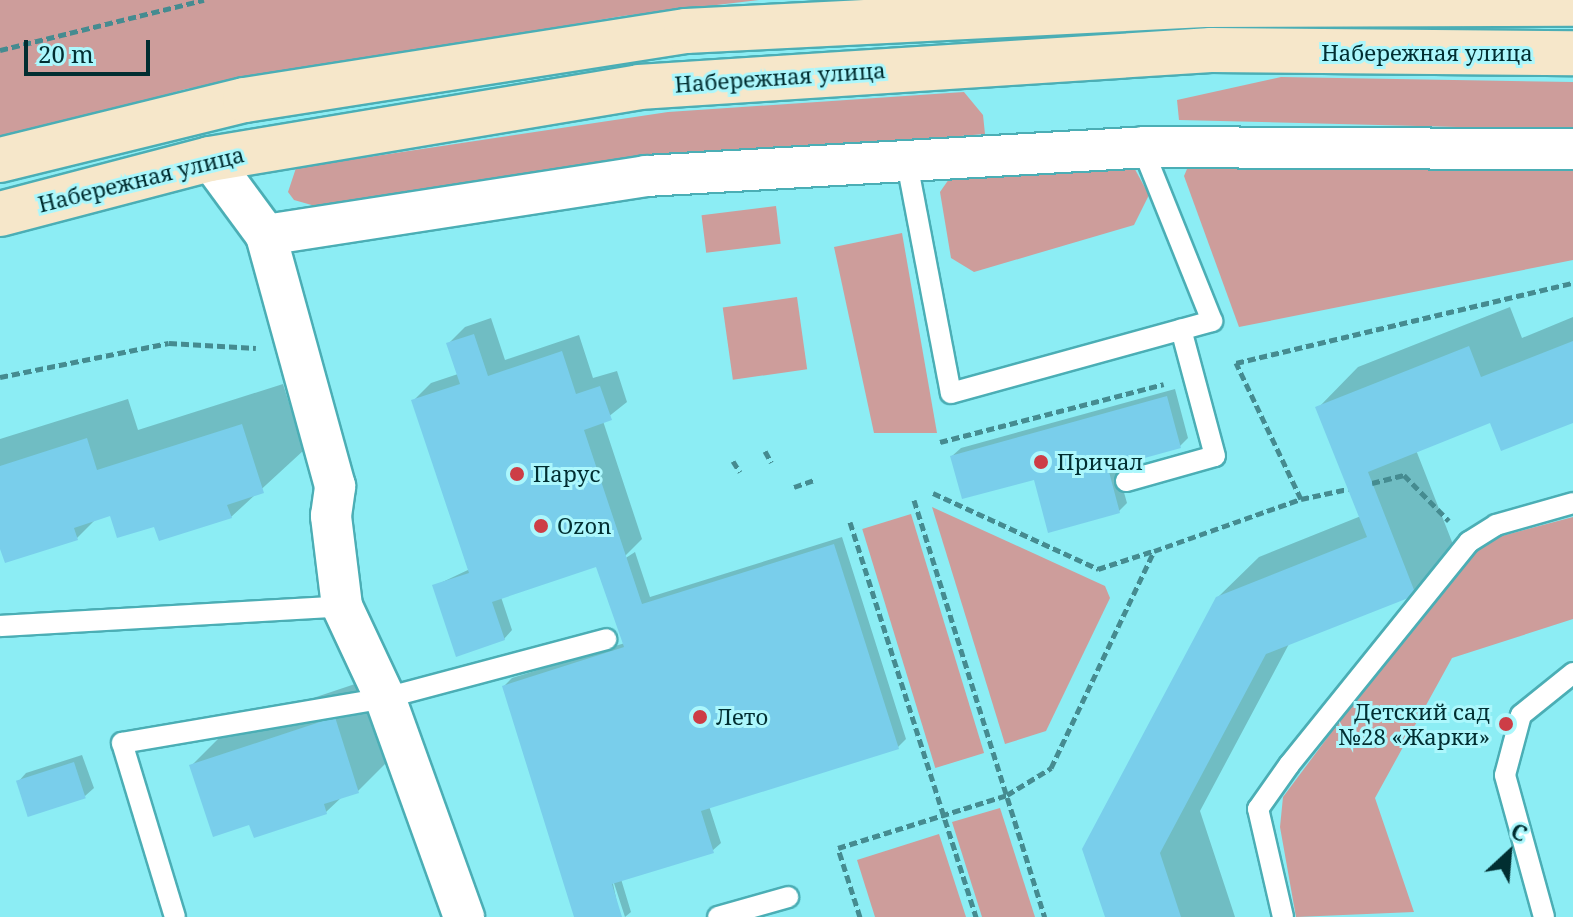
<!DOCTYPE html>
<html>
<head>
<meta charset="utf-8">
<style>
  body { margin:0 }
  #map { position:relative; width:1573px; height:917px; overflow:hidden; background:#8cedf4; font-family:"Noto Serif",serif }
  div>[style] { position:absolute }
  .green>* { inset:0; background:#cd9d9b; transform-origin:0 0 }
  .shadow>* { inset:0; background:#0003 }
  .building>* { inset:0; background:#79ceeb; transform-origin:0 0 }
  .path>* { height:5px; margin-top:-2.5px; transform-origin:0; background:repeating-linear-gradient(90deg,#458b90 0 8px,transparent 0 12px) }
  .roads { filter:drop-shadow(2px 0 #4baeb5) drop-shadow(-2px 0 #4baeb5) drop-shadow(0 2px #4baeb5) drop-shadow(0 -2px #4baeb5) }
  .lane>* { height:20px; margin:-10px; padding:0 10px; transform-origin:10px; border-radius:10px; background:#fff }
  .street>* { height:40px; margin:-20px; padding:0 20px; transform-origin:20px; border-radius:20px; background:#fff }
  .secondary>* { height:44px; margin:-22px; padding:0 22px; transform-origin:22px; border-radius:22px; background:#f6e7ca }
  .dots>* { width:22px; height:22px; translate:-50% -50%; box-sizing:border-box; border:4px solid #acf7fc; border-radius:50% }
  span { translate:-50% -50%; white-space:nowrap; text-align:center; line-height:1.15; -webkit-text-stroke:6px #acf7fc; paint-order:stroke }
  .street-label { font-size:22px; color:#012e31 }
  .poi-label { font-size:22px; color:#012e31 }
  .left { translate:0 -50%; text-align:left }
  .right { translate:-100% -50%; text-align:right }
  .north { position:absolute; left:1469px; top:813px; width:80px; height:80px; -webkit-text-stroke:6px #acf7fc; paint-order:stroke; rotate:26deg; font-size:22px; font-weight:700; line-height:32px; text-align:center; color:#012e31 }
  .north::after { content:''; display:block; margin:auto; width:28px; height:36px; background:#012e31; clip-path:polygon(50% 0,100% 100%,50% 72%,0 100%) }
  .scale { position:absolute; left:24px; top:40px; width:126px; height:36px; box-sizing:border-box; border:4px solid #012e31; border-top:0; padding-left:10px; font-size:24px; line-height:28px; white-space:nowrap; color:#012e31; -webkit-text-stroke:6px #acf7fc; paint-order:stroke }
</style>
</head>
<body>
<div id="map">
  <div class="green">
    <i style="clip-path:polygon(0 0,759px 0,623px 16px,186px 89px,0 141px)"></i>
    <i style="clip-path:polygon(1281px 77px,1573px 82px,1573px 130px,1179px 120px,1177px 100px)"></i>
    <i style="clip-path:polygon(964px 92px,983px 115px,985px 134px,648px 162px,329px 210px,294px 200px,288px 192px,296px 168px,668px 112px)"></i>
    <i style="clip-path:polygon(1573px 156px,1573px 260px,1239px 327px,1184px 176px,1190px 162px)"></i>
    <i style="clip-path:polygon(1131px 162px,1149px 195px,1134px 225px,974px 272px,951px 258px,940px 192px,949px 179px,962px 173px)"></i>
    <i style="left:776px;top:206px;width:38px;height:75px;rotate:83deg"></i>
    <i style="clip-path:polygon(902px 233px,937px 433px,874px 433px,834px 247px)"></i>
    <i style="left:797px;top:297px;width:73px;height:75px;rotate:82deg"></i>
    <i style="clip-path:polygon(932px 507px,1105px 586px,1110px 598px,1046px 731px,1005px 744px)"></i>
    <i style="left:911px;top:514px;width:250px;height:51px;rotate:73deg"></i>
    <i style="clip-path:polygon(1573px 517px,1573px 619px,1452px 658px,1375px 798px,1414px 912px,1296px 917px,1280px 827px,1283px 797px,1458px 563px,1494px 538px)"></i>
    <i style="clip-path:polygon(1000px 808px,1035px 917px,982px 917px,952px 822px)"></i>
    <i style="clip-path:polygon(939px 834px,966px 917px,875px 917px,857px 860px)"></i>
  </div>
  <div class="shadow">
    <i style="clip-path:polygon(1510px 307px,1522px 338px,1573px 317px,1573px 421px,1491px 421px,1416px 450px,1456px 552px,1415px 593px,1289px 644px,1200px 811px,1235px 917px,1107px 917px,1217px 598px,1259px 557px,1361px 516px,1318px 408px,1358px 367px)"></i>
    <i style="clip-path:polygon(491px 318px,505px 360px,579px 335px,593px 378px,617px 371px,627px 402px,603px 421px,642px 539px,618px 563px,635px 552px,650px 597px,842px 537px,906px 739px,898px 747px,709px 806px,721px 843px,712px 851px,621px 879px,631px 912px,625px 917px,611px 874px,620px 917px,576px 917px,504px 686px,512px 678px,625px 643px,604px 563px,501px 597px,512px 630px,504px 639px,434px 586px,470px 569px,414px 400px,431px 383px,458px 374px,448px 344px,465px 327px)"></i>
    <i style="clip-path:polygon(283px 384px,304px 450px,231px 517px,156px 524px,111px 514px,96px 519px,77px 538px,0 545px,0 439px,128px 399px,138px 430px)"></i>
    <i style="clip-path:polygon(1175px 389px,1188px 438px,1180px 446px,1116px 464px,1127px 503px,1119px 511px,1035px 477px,952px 456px,961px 448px)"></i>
    <i style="clip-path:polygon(376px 677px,399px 750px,358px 791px,343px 796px,326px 812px,251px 823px,191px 766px,232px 725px)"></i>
    <i style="clip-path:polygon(82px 755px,94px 788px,85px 796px,18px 782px,26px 773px)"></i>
  </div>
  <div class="building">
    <i style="clip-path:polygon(474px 334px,488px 376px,562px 351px,576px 394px,600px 386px,612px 420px,584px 430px,642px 604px,834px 544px,899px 749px,701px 811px,714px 853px,612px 884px,622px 917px,574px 917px,502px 686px,624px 647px,596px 567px,492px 602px,505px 640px,456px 657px,432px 585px,469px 573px,411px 400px,460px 384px,446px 343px)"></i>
    <i style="clip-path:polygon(1573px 341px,1573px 423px,1501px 451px,1490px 423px,1368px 472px,1416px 595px,1266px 654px,1160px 853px,1181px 917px,1105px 917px,1082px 849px,1216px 597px,1367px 537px,1315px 407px,1469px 346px,1481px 377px)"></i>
    <i style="clip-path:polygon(1167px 396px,1181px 448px,1108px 468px,1120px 513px,1048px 533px,1034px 480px,962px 499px,950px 456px)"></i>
    <i style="clip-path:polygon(242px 424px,264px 493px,227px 505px,232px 518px,159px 541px,154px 527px,117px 538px,110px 516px,74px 528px,78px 540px,5px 563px,0 549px,0 466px,87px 438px,97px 470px)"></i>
    <i style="clip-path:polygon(335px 717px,359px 793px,324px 804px,327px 814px,254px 838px,249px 825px,213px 837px,189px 765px)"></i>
    <i style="left:74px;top:762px;width:38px;height:61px;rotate:72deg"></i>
  </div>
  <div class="path">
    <i style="left:0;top:50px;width:210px;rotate:-13.8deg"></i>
    <i style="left:0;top:377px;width:172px;rotate:-11.4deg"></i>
    <i style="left:169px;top:343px;width:87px;rotate:3.3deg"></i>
    <i style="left:940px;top:442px;width:231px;rotate:-14.5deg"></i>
    <i style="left:765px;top:451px;width:13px;rotate:61deg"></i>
    <i style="left:733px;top:461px;width:13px;rotate:58deg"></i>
    <i style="left:1372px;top:483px;width:33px;rotate:-14deg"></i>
    <i style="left:1404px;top:475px;width:64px;rotate:45.6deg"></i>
    <i style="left:794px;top:487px;width:21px;rotate:-19deg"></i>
    <i style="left:933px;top:493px;width:182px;rotate:24.7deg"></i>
    <i style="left:1098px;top:569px;width:58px;rotate:-18.1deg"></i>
    <i style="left:1301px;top:499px;width:151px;rotate:-115.5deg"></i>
    <i style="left:1236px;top:363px;width:346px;rotate:-13.4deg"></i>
    <i style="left:914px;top:500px;width:437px;rotate:72.6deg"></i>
    <i style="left:850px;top:522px;width:415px;rotate:72.3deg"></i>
    <i style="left:860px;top:917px;width:72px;rotate:-107.7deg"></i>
    <i style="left:838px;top:848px;width:177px;rotate:-17.4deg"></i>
    <i style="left:1007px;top:795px;width:52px;rotate:-31.5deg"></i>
    <i style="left:1051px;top:768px;width:240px;rotate:-64.6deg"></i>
    <i style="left:1154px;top:551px;width:156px;rotate:-19.5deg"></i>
    <i style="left:1301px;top:499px;width:48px;rotate:-12deg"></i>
  </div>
  <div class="roads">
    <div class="lane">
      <i style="left:907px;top:163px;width:234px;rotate:79.2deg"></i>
      <i style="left:951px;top:393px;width:271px;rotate:-15.4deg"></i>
      <i style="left:1212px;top:321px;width:188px;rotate:-111.9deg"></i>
      <i style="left:1126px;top:481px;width:92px;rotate:-15.7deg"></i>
      <i style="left:1215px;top:456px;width:131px;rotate:-105deg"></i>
      <i style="left:0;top:626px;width:343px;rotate:-3.3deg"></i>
      <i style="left:175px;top:917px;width:182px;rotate:-106.9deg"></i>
      <i style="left:122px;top:743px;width:267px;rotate:-9.7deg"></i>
      <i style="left:385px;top:698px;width:229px;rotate:-14.9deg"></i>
      <i style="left:718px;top:917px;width:73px;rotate:-15.9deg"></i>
      <i style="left:1283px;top:917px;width:111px;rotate:-103deg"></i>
      <i style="left:1258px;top:809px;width:54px;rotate:-54.8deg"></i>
      <i style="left:1289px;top:765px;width:287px;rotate:-51.1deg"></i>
      <i style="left:1469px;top:542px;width:32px;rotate:-32deg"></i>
      <i style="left:1496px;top:525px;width:80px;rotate:-15.9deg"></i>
      <i style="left:1544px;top:917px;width:147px;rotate:-105.4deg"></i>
      <i style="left:1505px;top:775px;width:62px;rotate:-75.1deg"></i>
      <i style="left:1521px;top:715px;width:67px;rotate:-38.9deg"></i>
    </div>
    <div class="street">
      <i style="left:210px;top:159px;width:94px;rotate:53.6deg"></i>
      <i style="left:464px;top:917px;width:233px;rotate:-109.8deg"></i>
      <i style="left:385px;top:698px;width:102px;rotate:-115.1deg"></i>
      <i style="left:342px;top:606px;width:91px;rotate:-97deg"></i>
      <i style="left:331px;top:516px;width:30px;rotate:-82deg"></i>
      <i style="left:335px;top:486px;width:260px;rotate:-105.4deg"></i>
      <i style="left:266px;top:235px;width:385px;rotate:-8.8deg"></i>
      <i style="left:646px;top:176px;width:497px;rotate:-3.3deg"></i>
      <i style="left:1142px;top:147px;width:431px;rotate:0.3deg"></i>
    </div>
    <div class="secondary">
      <i style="left:0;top:160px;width:252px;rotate:-13.8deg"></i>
      <i style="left:245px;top:100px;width:446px;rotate:-8.9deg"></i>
      <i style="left:686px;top:31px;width:519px;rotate:-2.87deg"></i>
      <i style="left:1204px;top:5px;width:369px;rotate:-0.2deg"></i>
      <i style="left:0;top:214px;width:217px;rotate:-14.7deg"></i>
      <i style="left:210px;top:159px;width:435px;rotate:-9.5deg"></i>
      <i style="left:639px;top:87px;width:573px;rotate:-3.7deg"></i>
      <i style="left:1211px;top:50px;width:362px;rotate:0.5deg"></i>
    </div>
  </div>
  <div class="dots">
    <i style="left:1041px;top:462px;background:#cd3d46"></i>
    <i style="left:517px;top:474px;background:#cd3d46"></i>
    <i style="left:541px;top:526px;background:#cd3d46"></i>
    <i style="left:700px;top:717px;background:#cd3d46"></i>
    <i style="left:1506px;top:724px;background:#cd3d46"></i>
  </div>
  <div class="street-label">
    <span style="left:1427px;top:53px">Набережная улица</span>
    <span style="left:780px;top:77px;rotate:-4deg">Набережная улица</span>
    <span style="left:141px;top:179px;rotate:-14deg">Набережная улица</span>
  </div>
  <div class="poi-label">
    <span class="left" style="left:1057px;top:462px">Причал</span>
    <span class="left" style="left:533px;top:474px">Парус</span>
    <span class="left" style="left:557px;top:526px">Ozon</span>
    <span class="right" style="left:1490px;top:724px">Детский сад<br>№28 «Жарки»</span>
    <span class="left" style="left:716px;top:717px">Лето</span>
  </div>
  <div class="north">С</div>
  <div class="scale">20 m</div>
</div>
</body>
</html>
